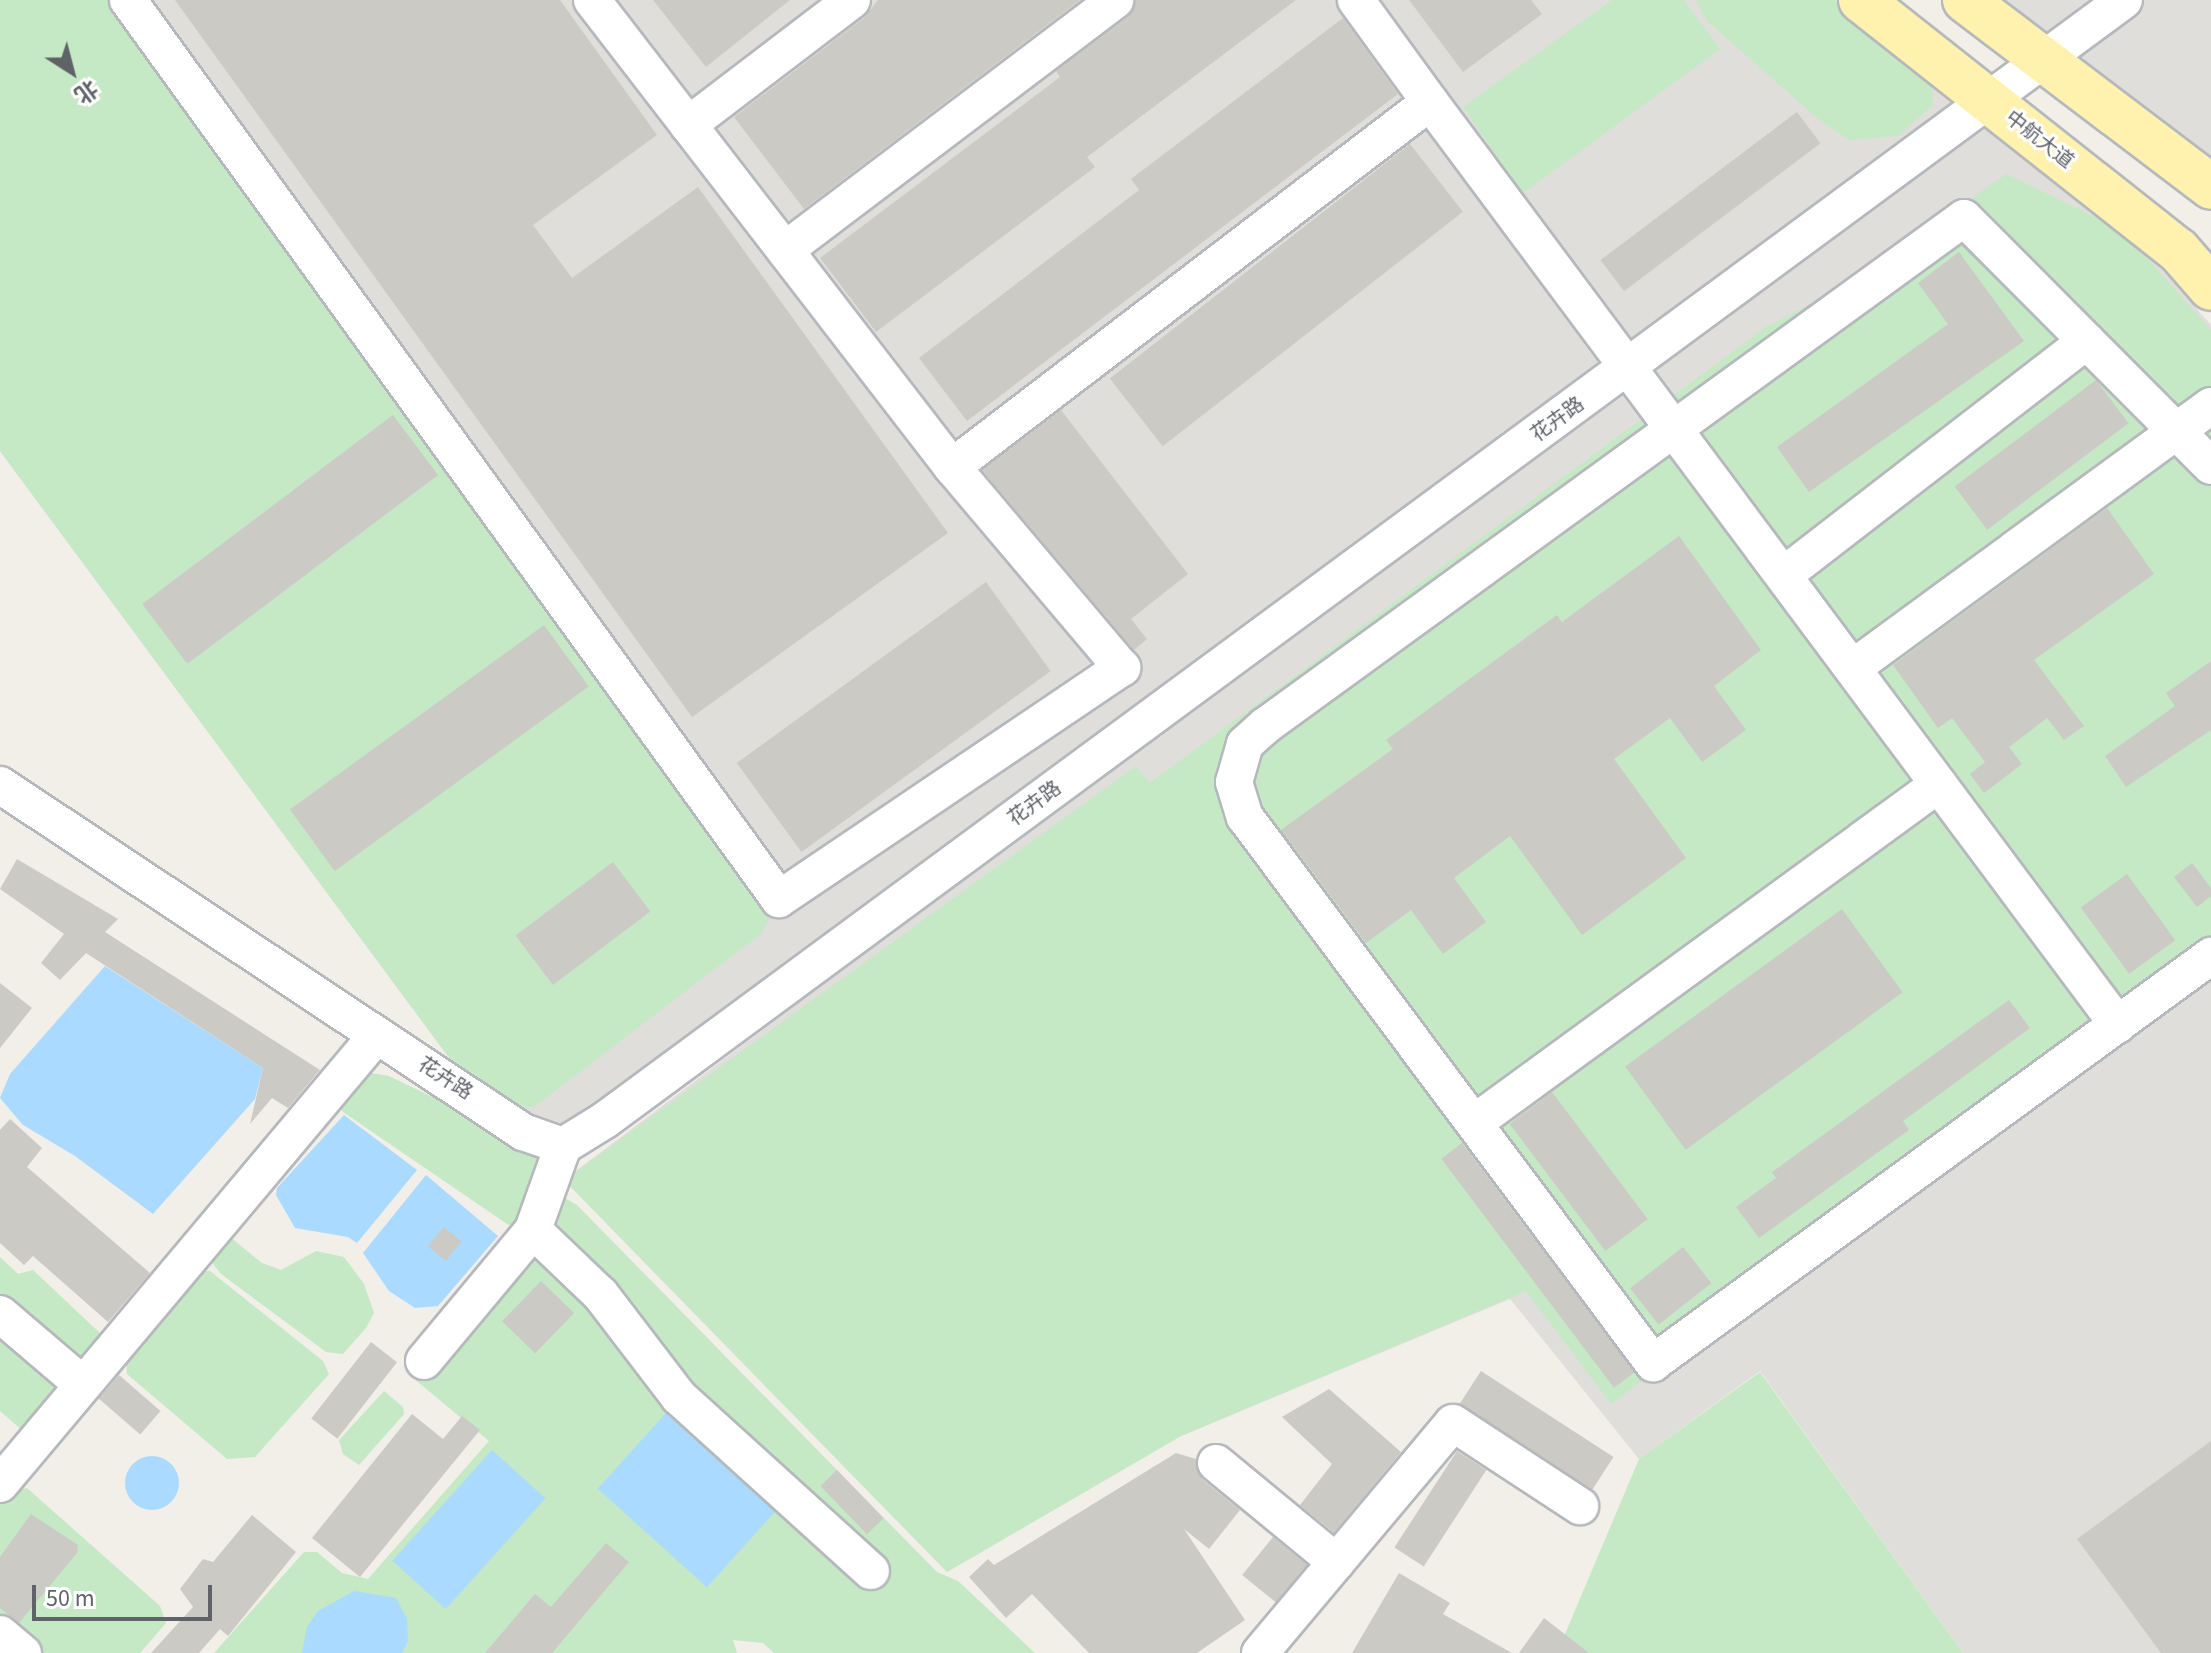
<!DOCTYPE html>
<html>
<head>
<meta charset="utf-8">
<style>
  body { margin:0 }
  #map { position:relative; width:2211px; height:1653px; overflow:hidden; background:#f1efe8; font-family:"Source Sans 3","Noto Sans SC",sans-serif }
  div>[style] { position:absolute }
  .industrial>* { inset:0; background:#e0deda }
  .green>* { inset:0; background:#c5e8c5 }
  .water>* { inset:0; background:#aadaff; transform-origin:0 0 }
  .round { border-radius:50% }
  .building>* { inset:0; background:#cccac5; transform-origin:0 0 }
  .roads { filter:drop-shadow(2px 0 #b5b8bc) drop-shadow(-2px 0 #b5b8bc) drop-shadow(0 2px #b5b8bc) drop-shadow(0 -2px #b5b8bc) }
  .minor>* { height:36px; margin:-18px; padding:0 18px; transform-origin:18px; border-radius:18px; background:#fff }
  .major>* { height:44px; margin:-22px; padding:0 22px; transform-origin:22px; border-radius:22px; background:#fff2af }
  span { translate:-50% -50%; white-space:nowrap; text-align:center; line-height:1.15; -webkit-text-stroke:6px #fff; paint-order:stroke }
  .street-label { font-size:20px; color:#5f6368 }
  .north { position:absolute; left:32px; top:32px; width:80px; height:80px; -webkit-text-stroke:6px #fff; paint-order:stroke; rotate:144deg; font-size:22px; font-weight:700; line-height:32px; text-align:center; color:#5f6368 }
  .north::after { content:''; display:block; margin:auto; width:28px; height:36px; background:#5f6368; clip-path:polygon(50% 0,100% 100%,50% 72%,0 100%) }
  .scale { position:absolute; left:32px; top:1585px; width:180px; height:36px; box-sizing:border-box; border:4px solid #5f6368; border-top:0; padding-left:10px; font-size:24px; line-height:28px; white-space:nowrap; color:#5f6368; -webkit-text-stroke:6px #fff; paint-order:stroke }
</style>
</head>
<body>
<div id="map">
  <div class="industrial">
    <i style="clip-path:polygon(0 0,1861px 0,1991px 102px,2158px 265px,2211px 325px,2211px 1653px,1963px 1653px,1760px 1371px,1639px 1459px,1510px 1299px,1181px 1436px,947px 1572px,564px 1180px,1915px 158px,563px 1146px,484px 1105px,0 451px)"></i>
    <i style="clip-path:polygon(1965px 0,2211px 0,2211px 187px)"></i>
  </div>
  <div class="green">
    <i style="clip-path:polygon(0 0,128px 0,779px 899px,762px 933px,534px 1107px,484px 1105px,0 451px)"></i>
    <i style="clip-path:polygon(1612px 0,1684px 0,1720px 49px,1522px 194px,1463px 107px)"></i>
    <i style="clip-path:polygon(1696px 0,1836px 0,1932px 78px,1933px 105px,1898px 136px,1849px 140px,1817px 118px,1707px 21px)"></i>
    <i style="clip-path:polygon(2006px 174px,2122px 230px,2211px 330px,2211px 954px,1611px 1404px,1526px 1291px,1181px 1436px,947px 1572px,564px 1180px,1136px 766px,1150px 783px,1766px 327px,1863px 276px)"></i>
    <i style="clip-path:polygon(371px 1073px,389px 1076px,548px 1153px,563px 1197px,577px 1205px,937px 1572px,958px 1581px,1035px 1653px,774px 1653px,763px 1643px,733px 1640px,737px 1653px,214px 1653px,304px 1552px,317px 1552px,342px 1573px,368px 1579px,489px 1441px,413px 1378px,406px 1361px,516px 1230px,343px 1112px,338px 1105px,345px 1090px)"></i>
    <i style="clip-path:polygon(230px 1237px,262px 1263px,281px 1270px,316px 1251px,344px 1257px,364px 1284px,374px 1313px,366px 1328px,343px 1354px,326px 1352px,221px 1274px,210px 1260px)"></i>
    <i style="clip-path:polygon(0 1257px,18px 1274px,33px 1270px,101px 1334px,102px 1349px,23px 1431px,0 1411px)"></i>
    <i style="clip-path:polygon(203px 1271px,210px 1271px,323px 1361px,329px 1374px,255px 1457px,227px 1459px,127px 1374px,126px 1363px)"></i>
    <i style="clip-path:polygon(1760px 1372px,1963px 1653px,1557px 1653px,1639px 1459px)"></i>
    <i style="clip-path:polygon(384px 1391px,403px 1407px,404px 1414px,359px 1465px,343px 1454px,339px 1440px)"></i>
    <i style="clip-path:polygon(27px 1488px,160px 1606px,166px 1623px,140px 1653px,33px 1653px,0 1626px,0 1494px)"></i>
  </div>
  <div class="water">
    <i style="clip-path:polygon(105px 966px,263px 1068px,255px 1099px,153px 1214px,75px 1156px,23px 1125px,0 1098px,10px 1074px)"></i>
    <i style="clip-path:polygon(344px 1115px,417px 1170px,357px 1243px,348px 1237px,295px 1228px,276px 1195px,277px 1188px)"></i>
    <i style="clip-path:polygon(426px 1175px,498px 1236px,438px 1306px,415px 1308px,389px 1291px,363px 1253px)"></i>
    <i style="left:666px;top:1413px;width:147px;height:102px;rotate:42deg"></i>
    <i style="left:492px;top:1450px;width:72px;height:149px;rotate:42deg"></i>
    <i class="round" style="left:125px;top:1456px;width:54px;height:54px"></i>
    <i style="clip-path:polygon(354px 1591px,396px 1598px,407px 1619px,408px 1641px,402px 1653px,302px 1653px,307px 1627px,318px 1611px)"></i>
  </div>
  <div class="building">
    <i style="clip-path:polygon(175px 0,560px 0,657px 135px,533px 225px,572px 278px,698px 187px,948px 533px,692px 717px)"></i>
    <i style="clip-path:polygon(653px 0,790px 0,706px 67px)"></i>
    <i style="clip-path:polygon(878px 0,1080px 0,804px 209px,734px 117px,865px 17px)"></i>
    <i style="clip-path:polygon(1136px 0,1296px 0,1087px 157px,1095px 167px,876px 332px,820px 258px,1060px 77px,1056px 71px,1128px 17px)"></i>
    <i style="clip-path:polygon(1409px 0,1531px 0,1542px 14px,1463px 72px)"></i>
    <i style="clip-path:polygon(1343px 18px,1398px 94px,967px 421px,919px 358px,1139px 190px,1131px 179px)"></i>
    <i style="left:1797px;top:112px;width:39px;height:246px;rotate:53deg"></i>
    <i style="left:1410px;top:144px;width:86px;height:381px;rotate:52deg"></i>
    <i style="clip-path:polygon(1959px 252px,2024px 341px,1809px 492px,1777px 447px,1948px 324px,1918px 283px)"></i>
    <i style="left:2096px;top:380px;width:54px;height:177px;rotate:53deg"></i>
    <i style="clip-path:polygon(1061px 410px,1188px 574px,1131px 619px,1147px 639px,1134px 650px,982px 470px)"></i>
    <i style="left:393px;top:415px;width:75px;height:314px;rotate:53deg"></i>
    <i style="clip-path:polygon(2107px 508px,2154px 574px,2034px 660px,2084px 726px,2064px 740px,2047px 718px,2009px 747px,2022px 764px,1984px 793px,1970px 774px,1985px 762px,1952px 718px,1938px 728px,1893px 665px)"></i>
    <i style="clip-path:polygon(1679px 536px,1761px 650px,1714px 686px,1746px 730px,1702px 762px,1670px 718px,1614px 759px,1686px 858px,1582px 935px,1510px 836px,1454px 878px,1486px 922px,1443px 954px,1411px 910px,1366px 943px,1281px 830px,1393px 749px,1386px 740px,1557px 615px,1562px 622px)"></i>
    <i style="left:986px;top:582px;width:110px;height:308px;rotate:54deg"></i>
    <i style="left:544px;top:625px;width:76px;height:314px;rotate:54deg"></i>
    <i style="clip-path:polygon(2211px 661px,2211px 730px,2126px 787px,2105px 756px,2175px 706px,2166px 693px)"></i>
    <i style="clip-path:polygon(17px 859px,118px 919px,105px 932px,320px 1070px,288px 1108px,272px 1098px,250px 1124px,263px 1068px,86px 953px,60px 980px,41px 963px,64px 934px,0 889px)"></i>
    <i style="left:613px;top:862px;width:62px;height:122px;rotate:53deg"></i>
    <i style="clip-path:polygon(2192px 863px,2211px 888px,2211px 896px,2197px 907px,2174px 877px)"></i>
    <i style="left:2127px;top:874px;width:82px;height:57px;rotate:54deg"></i>
    <i style="left:1842px;top:909px;width:103px;height:268px;rotate:54deg"></i>
    <i style="clip-path:polygon(0 983px,32px 1008px,0 1048px)"></i>
    <i style="clip-path:polygon(2009px 1000px,2030px 1028px,1903px 1121px,1909px 1130px,1759px 1238px,1736px 1207px,1776px 1178px,1772px 1172px)"></i>
    <i style="left:1552px;top:1092px;width:159px;height:53px;rotate:53deg"></i>
    <i style="clip-path:polygon(10px 1119px,42px 1148px,27px 1167px,150px 1273px,108px 1322px,33px 1256px,24px 1265px,0 1243px,0 1130px)"></i>
    <i style="left:1462px;top:1143px;width:287px;height:26px;rotate:53deg"></i>
    <i style="left:444px;top:1227px;width:23px;height:25px;rotate:40deg"></i>
    <i style="left:1683px;top:1247px;width:46px;height:67px;rotate:52deg"></i>
    <i style="left:541px;top:1281px;width:46px;height:56px;rotate:44deg"></i>
    <i style="left:371px;top:1342px;width:33px;height:97px;rotate:38deg"></i>
    <i style="left:1481px;top:1371px;width:158px;height:39px;rotate:33deg"></i>
    <i style="left:119px;top:1375px;width:55px;height:31px;rotate:41deg"></i>
    <i style="clip-path:polygon(1329px 1389px,1401px 1452px,1334px 1533px,1300px 1505px,1332px 1464px,1282px 1417px)"></i>
    <i style="clip-path:polygon(412px 1414px,443px 1439px,462px 1416px,480px 1430px,360px 1577px,312px 1538px)"></i>
    <i style="clip-path:polygon(2211px 1441px,2211px 1653px,2161px 1653px,2077px 1539px)"></i>
    <i style="left:1457px;top:1451px;width:35px;height:115px;rotate:33deg"></i>
    <i style="clip-path:polygon(1176px 1453px,1196px 1459px,1202px 1479px,1240px 1510px,1209px 1549px,1184px 1529px,1245px 1620px,1197px 1653px,1089px 1653px,1032px 1594px,1006px 1618px,969px 1577px,988px 1559px,994px 1565px)"></i>
    <i style="left:837px;top:1470px;width:67px;height:23px;rotate:46deg"></i>
    <i style="clip-path:polygon(31px 1514px,78px 1545px,77px 1553px,19px 1623px,0 1608px,0 1557px)"></i>
    <i style="clip-path:polygon(252px 1515px,296px 1552px,228px 1636px,220px 1629px,199px 1653px,151px 1653px,193px 1607px,180px 1589px,203px 1559px,213px 1562px)"></i>
    <i style="left:1273px;top:1537px;width:44px;height:49px;rotate:39deg"></i>
    <i style="clip-path:polygon(606px 1543px,629px 1562px,552px 1653px,485px 1653px,535px 1594px,551px 1607px)"></i>
    <i style="clip-path:polygon(1399px 1573px,1450px 1603px,1443px 1614px,1512px 1653px,1352px 1653px)"></i>
    <i style="clip-path:polygon(1544px 1618px,1589px 1653px,1519px 1653px)"></i>
  </div>
  <div class="roads">
    <div class="minor">
      <i style="left:128px;top:0;width:1110px;rotate:54.09deg"></i>
      <i style="left:779px;top:899px;width:414px;rotate:-34deg"></i>
      <i style="left:1122px;top:668px;width:263px;rotate:-130.2deg"></i>
      <i style="left:592px;top:0;width:590px;rotate:52.37deg"></i>
      <i style="left:952px;top:467px;width:601px;rotate:-37.37deg"></i>
      <i style="left:1430px;top:102px;width:126px;rotate:-126deg"></i>
      <i style="left:1430px;top:102px;width:1151px;rotate:53.3deg"></i>
      <i style="left:688px;top:125px;width:206px;rotate:-37.3deg"></i>
      <i style="left:785px;top:250px;width:414px;rotate:-37.1deg"></i>
      <i style="left:2211px;top:466px;width:350px;rotate:-134.9deg"></i>
      <i style="left:1964px;top:218px;width:864px;rotate:143.99deg"></i>
      <i style="left:1265px;top:726px;width:27px;rotate:138deg"></i>
      <i style="left:1245px;top:744px;width:40px;rotate:106deg"></i>
      <i style="left:1234px;top:782px;width:37px;rotate:73deg"></i>
      <i style="left:1245px;top:817px;width:682px;rotate:53.23deg"></i>
      <i style="left:1653px;top:1363px;width:691px;rotate:-36.11deg"></i>
      <i style="left:1785px;top:574px;width:381px;rotate:-37.7deg"></i>
      <i style="left:1854px;top:667px;width:442px;rotate:-36.2deg"></i>
      <i style="left:0;top:785px;width:628px;rotate:33.56deg"></i>
      <i style="left:523px;top:1132px;width:42px;rotate:19.3deg"></i>
      <i style="left:563px;top:1146px;width:49px;rotate:-31.8deg"></i>
      <i style="left:605px;top:1120px;width:1887px;rotate:-36.4deg"></i>
      <i style="left:1474px;top:1123px;width:575px;rotate:-36.09deg"></i>
      <i style="left:563px;top:1146px;width:89px;rotate:109.7deg"></i>
      <i style="left:533px;top:1230px;width:94px;rotate:43.7deg"></i>
      <i style="left:601px;top:1295px;width:128px;rotate:52.6deg"></i>
      <i style="left:679px;top:1397px;width:259px;rotate:42.2deg"></i>
      <i style="left:0;top:1314px;width:109px;rotate:40.5deg"></i>
      <i style="left:424px;top:1361px;width:170px;rotate:-50.2deg"></i>
      <i style="left:1216px;top:1463px;width:156px;rotate:39.5deg"></i>
      <i style="left:0;top:1484px;width:586px;rotate:-49.98deg"></i>
      <i style="left:0;top:1634px;width:30px;rotate:40deg"></i>
      <i style="left:1260px;top:1653px;width:300px;rotate:-50deg"></i>
      <i style="left:1453px;top:1423px;width:152px;rotate:33.2deg"></i>
    </div>
    <div class="major">
      <i style="left:1861px;top:0;width:404px;rotate:38.3deg"></i>
      <i style="left:2178px;top:250px;width:50px;rotate:49deg"></i>
      <i style="left:1965px;top:0;width:309px;rotate:37.2deg"></i>
    </div>
  </div>
  <div class="street-label">
    <span style="left:2039px;top:140px;rotate:38deg">中航大道</span>
    <span style="left:1558px;top:420px;rotate:-36deg">花卉路</span>
    <span style="left:1035px;top:804px;rotate:-36deg">花卉路</span>
    <span style="left:445px;top:1079px;rotate:33deg">花卉路</span>
  </div>
  <div class="north">北</div>
  <div class="scale">50 m</div>
</div>
</body>
</html>
